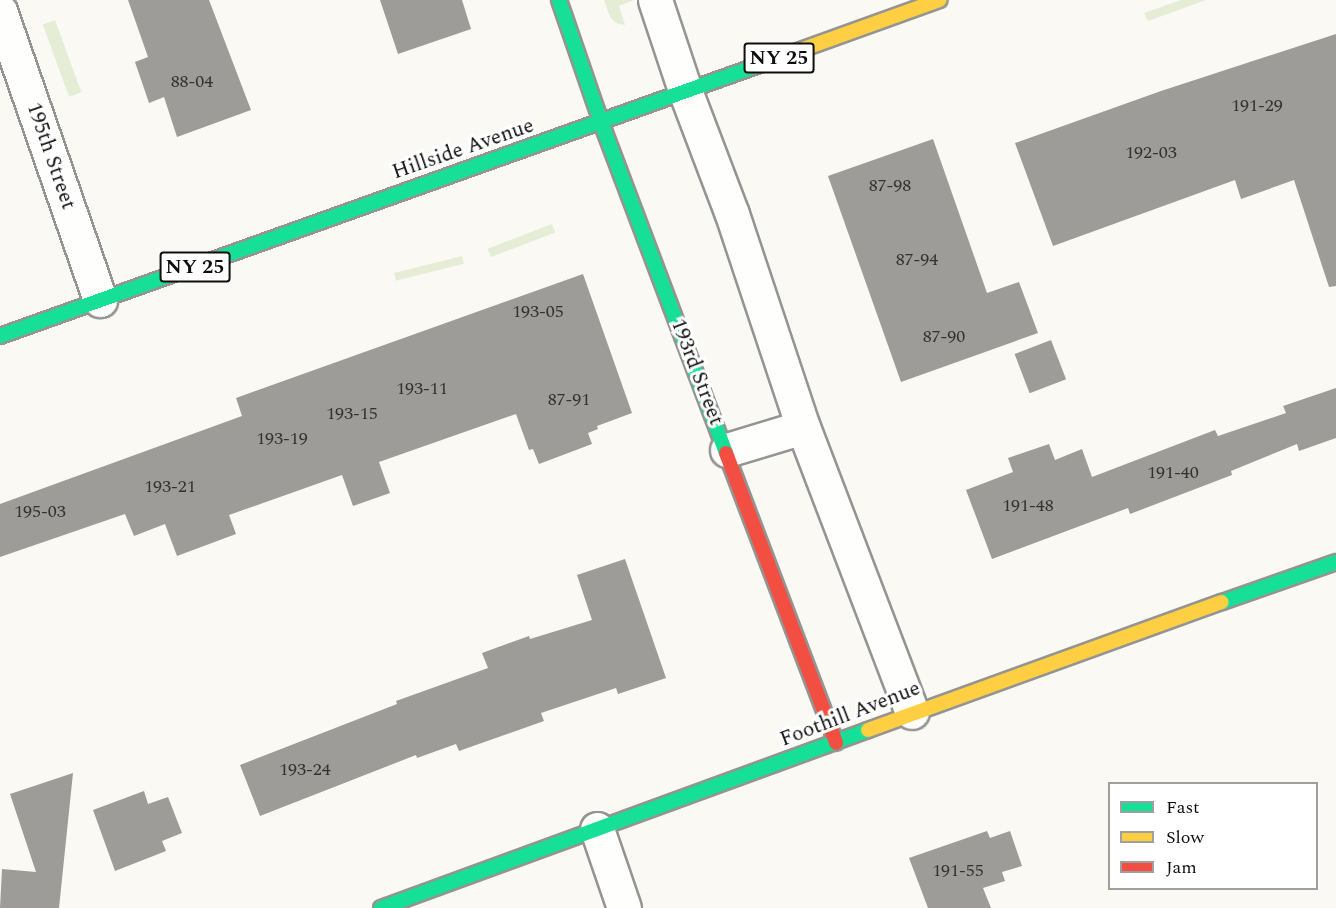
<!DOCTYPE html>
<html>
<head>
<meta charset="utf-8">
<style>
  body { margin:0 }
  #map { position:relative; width:1336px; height:908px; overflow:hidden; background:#faf9f4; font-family:Spectral,serif }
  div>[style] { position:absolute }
  .green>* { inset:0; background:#e5edd7; transform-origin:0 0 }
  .building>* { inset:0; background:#9e9c99; transform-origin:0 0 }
  .roads { filter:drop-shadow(2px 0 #949492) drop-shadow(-2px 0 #949492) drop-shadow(0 2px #949492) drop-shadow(0 -2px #949492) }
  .street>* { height:33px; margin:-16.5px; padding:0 16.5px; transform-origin:16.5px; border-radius:16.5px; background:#fefefd }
  .fast>* { height:14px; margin:-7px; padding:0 7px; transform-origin:7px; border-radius:7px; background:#16e098 }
  .slow>* { height:14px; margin:-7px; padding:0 7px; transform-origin:7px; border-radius:7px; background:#ffcf43 }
  .jam>* { height:14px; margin:-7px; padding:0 7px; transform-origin:7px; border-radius:7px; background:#f24e42 }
  span { translate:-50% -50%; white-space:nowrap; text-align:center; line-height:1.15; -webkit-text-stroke:6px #fff; paint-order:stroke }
  .number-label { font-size:18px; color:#323231 }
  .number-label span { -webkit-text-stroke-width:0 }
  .shield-label span { padding:2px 4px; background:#fff; border:2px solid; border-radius:4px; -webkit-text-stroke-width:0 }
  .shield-label { font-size:20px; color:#0e0e0e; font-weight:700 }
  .street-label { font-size:21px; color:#0e0e0e }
  .legend { position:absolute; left:1108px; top:782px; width:210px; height:108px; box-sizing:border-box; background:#fff; border:2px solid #9f9f9f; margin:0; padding:8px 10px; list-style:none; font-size:18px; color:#0e0e0e }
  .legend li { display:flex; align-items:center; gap:12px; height:30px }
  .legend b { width:30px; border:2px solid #9f9f9f }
</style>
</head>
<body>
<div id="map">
  <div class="green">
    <i style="clip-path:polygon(604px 0,634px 0,619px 6px,625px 25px,616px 23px,610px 17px)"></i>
    <i style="clip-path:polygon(1181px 0,1206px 0,1148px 21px,1144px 13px)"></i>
    <i style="left:55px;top:20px;width:77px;height:13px;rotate:70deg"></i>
    <i style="left:552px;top:224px;width:9px;height:69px;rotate:69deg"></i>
    <i style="left:462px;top:256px;width:8px;height:70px;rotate:76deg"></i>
  </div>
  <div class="building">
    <i style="clip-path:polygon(128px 0,209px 0,251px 110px,177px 137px,164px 97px,149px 103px,135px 62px,148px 57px)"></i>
    <i style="clip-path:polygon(380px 0,462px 0,471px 29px,398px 54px)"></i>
    <i style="clip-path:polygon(1336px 34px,1336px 286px,1329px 287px,1294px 180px,1241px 199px,1235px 180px,1053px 246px,1015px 143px,1161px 91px)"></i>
    <i style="clip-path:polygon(933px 139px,987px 293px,1019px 282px,1038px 333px,901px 382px,828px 176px)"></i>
    <i style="clip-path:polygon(583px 274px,632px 413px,597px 426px,598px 429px,588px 433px,592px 444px,539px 464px,533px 449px,529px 450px,516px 414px,379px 462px,390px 493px,353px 506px,342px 475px,229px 515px,236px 534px,177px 556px,165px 524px,134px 536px,125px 514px,0 557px,0 504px,242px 416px,236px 398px)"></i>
    <i style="left:1051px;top:340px;width:42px;height:39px;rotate:69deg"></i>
    <i style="clip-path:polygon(1336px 388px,1336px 438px,1299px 451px,1297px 444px,1231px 471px,1232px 475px,1130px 514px,1128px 508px,992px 559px,966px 490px,1013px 472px,1008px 458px,1049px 444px,1055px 460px,1082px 449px,1092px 477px,1215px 430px,1218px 436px,1286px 413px,1283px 406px)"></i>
    <i style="clip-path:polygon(625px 559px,666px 678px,618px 694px,616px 688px,541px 713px,544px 721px,459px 751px,456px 744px,417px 758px,416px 755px,260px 816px,240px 765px,397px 704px,396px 701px,488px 668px,482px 653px,529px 636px,530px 639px,592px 620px,577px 575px)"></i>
    <i style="clip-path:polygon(73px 773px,59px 908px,0 908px,2px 869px,36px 872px,10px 794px)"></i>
    <i style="clip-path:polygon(144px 791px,148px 804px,168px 797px,182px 833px,162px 841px,166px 851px,115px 871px,93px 810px)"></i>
    <i style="clip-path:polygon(987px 831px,990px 838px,1010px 831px,1022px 866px,1002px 872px,1005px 881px,983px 888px,991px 908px,928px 908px,909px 858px)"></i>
  </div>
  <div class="roads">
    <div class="street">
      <i style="left:655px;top:0;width:98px;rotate:71.6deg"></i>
      <i style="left:686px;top:93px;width:129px;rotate:69.2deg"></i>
      <i style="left:732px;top:214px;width:225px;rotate:71.6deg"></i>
      <i style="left:803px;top:427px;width:305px;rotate:69.1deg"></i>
      <i style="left:0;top:11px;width:306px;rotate:70.9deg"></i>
      <i style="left:727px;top:450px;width:79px;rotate:-16.8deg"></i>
      <i style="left:597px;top:829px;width:83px;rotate:71.1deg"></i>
    </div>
    <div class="fast">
      <i style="left:559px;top:0;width:129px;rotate:71deg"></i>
      <i style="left:601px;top:122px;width:354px;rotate:69.3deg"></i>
      <i style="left:0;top:336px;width:803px;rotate:-19.65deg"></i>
      <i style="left:1222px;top:602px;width:121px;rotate:-19.3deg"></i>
      <i style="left:381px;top:908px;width:519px;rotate:-20.08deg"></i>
    </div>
    <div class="slow">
      <i style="left:756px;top:66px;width:195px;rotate:-19.8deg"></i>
      <i style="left:868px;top:730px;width:376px;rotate:-19.9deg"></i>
    </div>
    <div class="jam">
      <i style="left:726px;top:453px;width:310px;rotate:69.2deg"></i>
    </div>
  </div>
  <div class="number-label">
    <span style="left:192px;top:82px">88-04</span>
    <span style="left:1257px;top:106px">191-29</span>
    <span style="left:1151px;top:153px">192-03</span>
    <span style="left:890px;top:186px">87-98</span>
    <span style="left:917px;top:260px">87-94</span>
    <span style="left:538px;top:312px">193-05</span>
    <span style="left:944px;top:337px">87-90</span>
    <span style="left:422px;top:389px">193-11</span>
    <span style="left:569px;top:400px">87-91</span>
    <span style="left:352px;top:414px">193-15</span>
    <span style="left:282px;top:439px">193-19</span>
    <span style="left:1173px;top:473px">191-40</span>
    <span style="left:170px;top:487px">193-21</span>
    <span style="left:1028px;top:506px">191-48</span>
    <span style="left:40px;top:512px">195-03</span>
    <span style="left:305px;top:770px">193-24</span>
    <span style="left:958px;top:871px">191-55</span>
  </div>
  <div class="shield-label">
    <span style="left:779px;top:58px">NY 25</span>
    <span style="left:195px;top:267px">NY 25</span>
  </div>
  <div class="street-label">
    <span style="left:463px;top:149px;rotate:-19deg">Hillside Avenue</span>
    <span style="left:51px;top:156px;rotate:71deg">195th Street</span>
    <span style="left:697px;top:372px;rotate:69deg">193rd Street</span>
    <span style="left:850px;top:714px;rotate:-21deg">Foothill Avenue</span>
  </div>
  <ul class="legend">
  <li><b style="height:8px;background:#16e098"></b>Fast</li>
  <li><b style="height:8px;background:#ffcf43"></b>Slow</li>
  <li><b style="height:8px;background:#f24e42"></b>Jam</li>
  </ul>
</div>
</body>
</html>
